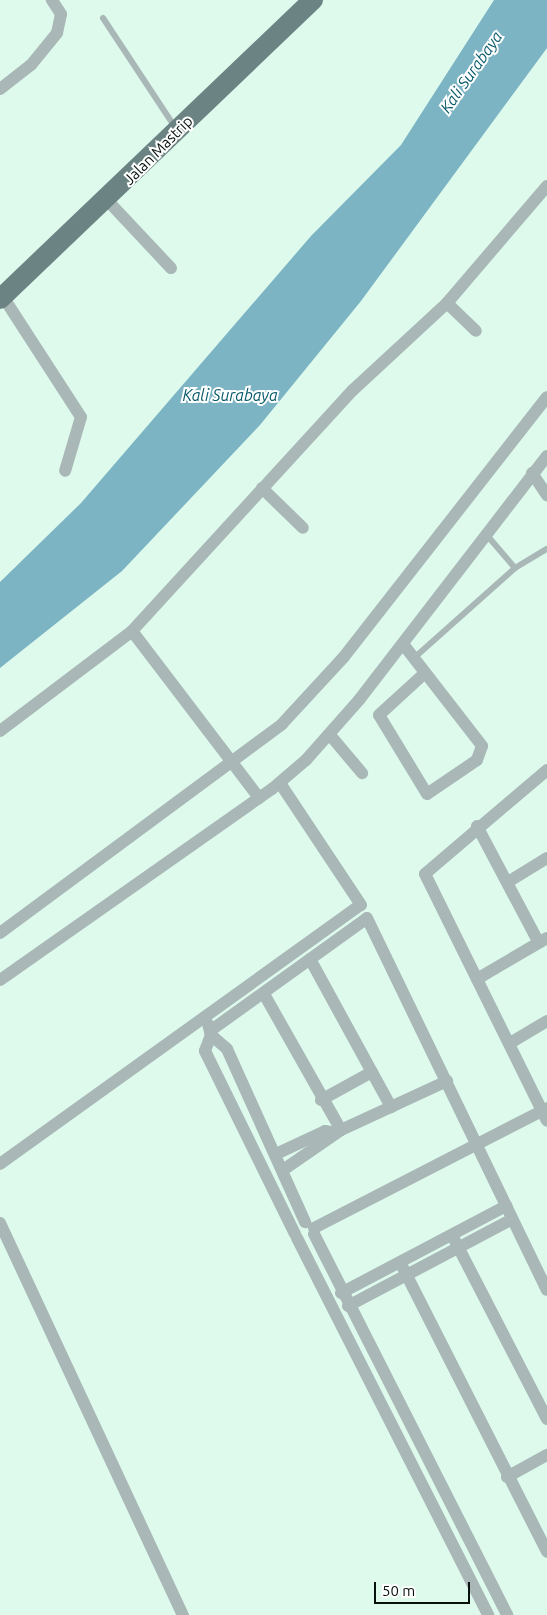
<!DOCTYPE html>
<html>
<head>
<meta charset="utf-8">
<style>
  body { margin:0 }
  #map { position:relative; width:547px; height:1615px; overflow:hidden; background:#ddfaed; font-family:Ubuntu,sans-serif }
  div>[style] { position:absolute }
  .water>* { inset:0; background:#7cb4c3 }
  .lane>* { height:6px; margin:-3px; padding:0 3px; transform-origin:3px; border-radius:3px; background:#a9b7b6 }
  .street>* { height:12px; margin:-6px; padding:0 6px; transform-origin:6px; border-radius:6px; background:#a9b7b6 }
  .primary>* { height:20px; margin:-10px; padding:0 10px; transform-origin:10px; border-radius:10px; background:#6b8483 }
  span { translate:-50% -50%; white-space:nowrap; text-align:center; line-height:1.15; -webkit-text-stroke:4px #fff; paint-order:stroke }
  .street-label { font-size:15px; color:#07110d }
  .water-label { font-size:16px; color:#085a6a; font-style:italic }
  .scale { position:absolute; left:374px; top:1582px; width:96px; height:22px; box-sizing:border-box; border:2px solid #07110d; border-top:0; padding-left:6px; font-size:15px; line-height:18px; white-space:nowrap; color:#07110d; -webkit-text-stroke:4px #fff; paint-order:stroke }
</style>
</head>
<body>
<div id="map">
  <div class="water">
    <i style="clip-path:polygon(494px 0,547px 0,547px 48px,361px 301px,260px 425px,122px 571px,0 668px,0 582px,81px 503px,311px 236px,401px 145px)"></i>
  </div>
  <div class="lane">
    <i style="left:103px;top:18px;width:131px;rotate:56.6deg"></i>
    <i style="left:485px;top:533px;width:46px;rotate:49.4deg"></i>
    <i style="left:515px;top:568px;width:37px;rotate:-31deg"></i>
    <i style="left:414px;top:658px;width:135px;rotate:-41.7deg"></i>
  </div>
  <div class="street">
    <i style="left:0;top:89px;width:39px;rotate:-38deg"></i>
    <i style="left:31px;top:65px;width:41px;rotate:-50.9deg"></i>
    <i style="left:57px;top:33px;width:19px;rotate:-78deg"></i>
    <i style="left:61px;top:14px;width:17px;rotate:-123deg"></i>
    <i style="left:108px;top:201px;width:92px;rotate:46.8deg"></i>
    <i style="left:0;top:292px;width:149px;rotate:57.1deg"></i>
    <i style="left:81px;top:417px;width:56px;rotate:106.5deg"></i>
    <i style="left:447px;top:303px;width:40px;rotate:44deg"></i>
    <i style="left:532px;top:473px;width:27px;rotate:56deg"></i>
    <i style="left:262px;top:488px;width:57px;rotate:44.3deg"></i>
    <i style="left:132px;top:631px;width:210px;rotate:52.7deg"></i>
    <i style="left:403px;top:644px;width:129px;rotate:52.2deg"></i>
    <i style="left:482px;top:746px;width:15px;rotate:110deg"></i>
    <i style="left:477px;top:760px;width:60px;rotate:145.8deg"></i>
    <i style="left:427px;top:794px;width:92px;rotate:-121.3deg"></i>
    <i style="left:379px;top:715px;width:62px;rotate:-42.4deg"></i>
    <i style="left:0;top:731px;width:166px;rotate:-37.1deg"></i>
    <i style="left:132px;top:631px;width:327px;rotate:-47.5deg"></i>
    <i style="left:353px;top:390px;width:128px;rotate:-42.8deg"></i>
    <i style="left:447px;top:303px;width:154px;rotate:-49.5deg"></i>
    <i style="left:330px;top:735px;width:50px;rotate:49.9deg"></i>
    <i style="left:547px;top:770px;width:160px;rotate:139.6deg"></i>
    <i style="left:425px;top:874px;width:275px;rotate:63.7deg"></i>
    <i style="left:477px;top:826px;width:132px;rotate:62.1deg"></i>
    <i style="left:508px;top:882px;width:46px;rotate:-31.6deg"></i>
    <i style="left:0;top:933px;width:351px;rotate:-36.5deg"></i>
    <i style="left:282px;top:724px;width:90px;rotate:-47.3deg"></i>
    <i style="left:343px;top:658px;width:331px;rotate:-52deg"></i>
    <i style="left:310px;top:959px;width:169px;rotate:61.3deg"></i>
    <i style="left:477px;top:979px;width:81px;rotate:-30.4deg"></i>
    <i style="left:0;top:980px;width:332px;rotate:-35.1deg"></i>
    <i style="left:272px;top:789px;width:45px;rotate:-40.5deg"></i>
    <i style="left:306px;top:760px;width:80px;rotate:-48.5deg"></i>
    <i style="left:359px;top:700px;width:308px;rotate:-52.4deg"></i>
    <i style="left:264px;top:994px;width:156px;rotate:60.5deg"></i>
    <i style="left:208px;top:1024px;width:11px;rotate:75deg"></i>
    <i style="left:211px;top:1035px;width:21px;rotate:41deg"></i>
    <i style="left:227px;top:1049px;width:190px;rotate:65.7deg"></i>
    <i style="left:210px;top:1031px;width:193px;rotate:-35.7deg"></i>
    <i style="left:367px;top:918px;width:413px;rotate:64.2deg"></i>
    <i style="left:211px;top:1035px;width:17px;rotate:111deg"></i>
    <i style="left:205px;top:1051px;width:204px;rotate:63.8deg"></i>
    <i style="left:510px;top:1043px;width:43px;rotate:-30.7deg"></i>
    <i style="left:321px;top:1100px;width:58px;rotate:-28.8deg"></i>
    <i style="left:276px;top:1154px;width:54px;rotate:-25.1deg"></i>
    <i style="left:325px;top:1131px;width:11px;rotate:10deg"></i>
    <i style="left:0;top:1164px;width:444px;rotate:-35.7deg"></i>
    <i style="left:361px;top:905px;width:146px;rotate:-123.6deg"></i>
    <i style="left:283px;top:1170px;width:70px;rotate:-34.6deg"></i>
    <i style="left:341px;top:1130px;width:117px;rotate:-24.8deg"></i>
    <i style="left:0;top:1223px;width:433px;rotate:65deg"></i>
    <i style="left:314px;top:1228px;width:262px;rotate:-27.2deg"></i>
    <i style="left:314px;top:1234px;width:427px;rotate:63.1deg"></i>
    <i style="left:452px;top:1235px;width:207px;rotate:62.7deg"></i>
    <i style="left:297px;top:1238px;width:423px;rotate:63.1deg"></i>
    <i style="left:400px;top:1262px;width:325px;rotate:63.1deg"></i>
    <i style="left:341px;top:1293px;width:187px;rotate:-27.8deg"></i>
    <i style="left:348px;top:1306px;width:186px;rotate:-27.9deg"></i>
    <i style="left:507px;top:1477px;width:46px;rotate:-28.8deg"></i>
  </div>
  <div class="primary">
    <i style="left:0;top:299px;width:433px;rotate:-43.7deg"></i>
  </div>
  <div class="street-label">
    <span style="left:158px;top:150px;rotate:-45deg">Jalan Mastrip</span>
  </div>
  <div class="water-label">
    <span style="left:471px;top:72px;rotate:-55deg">Kali Surabaya</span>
    <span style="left:230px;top:395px">Kali Surabaya</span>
  </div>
  <div class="scale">50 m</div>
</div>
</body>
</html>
